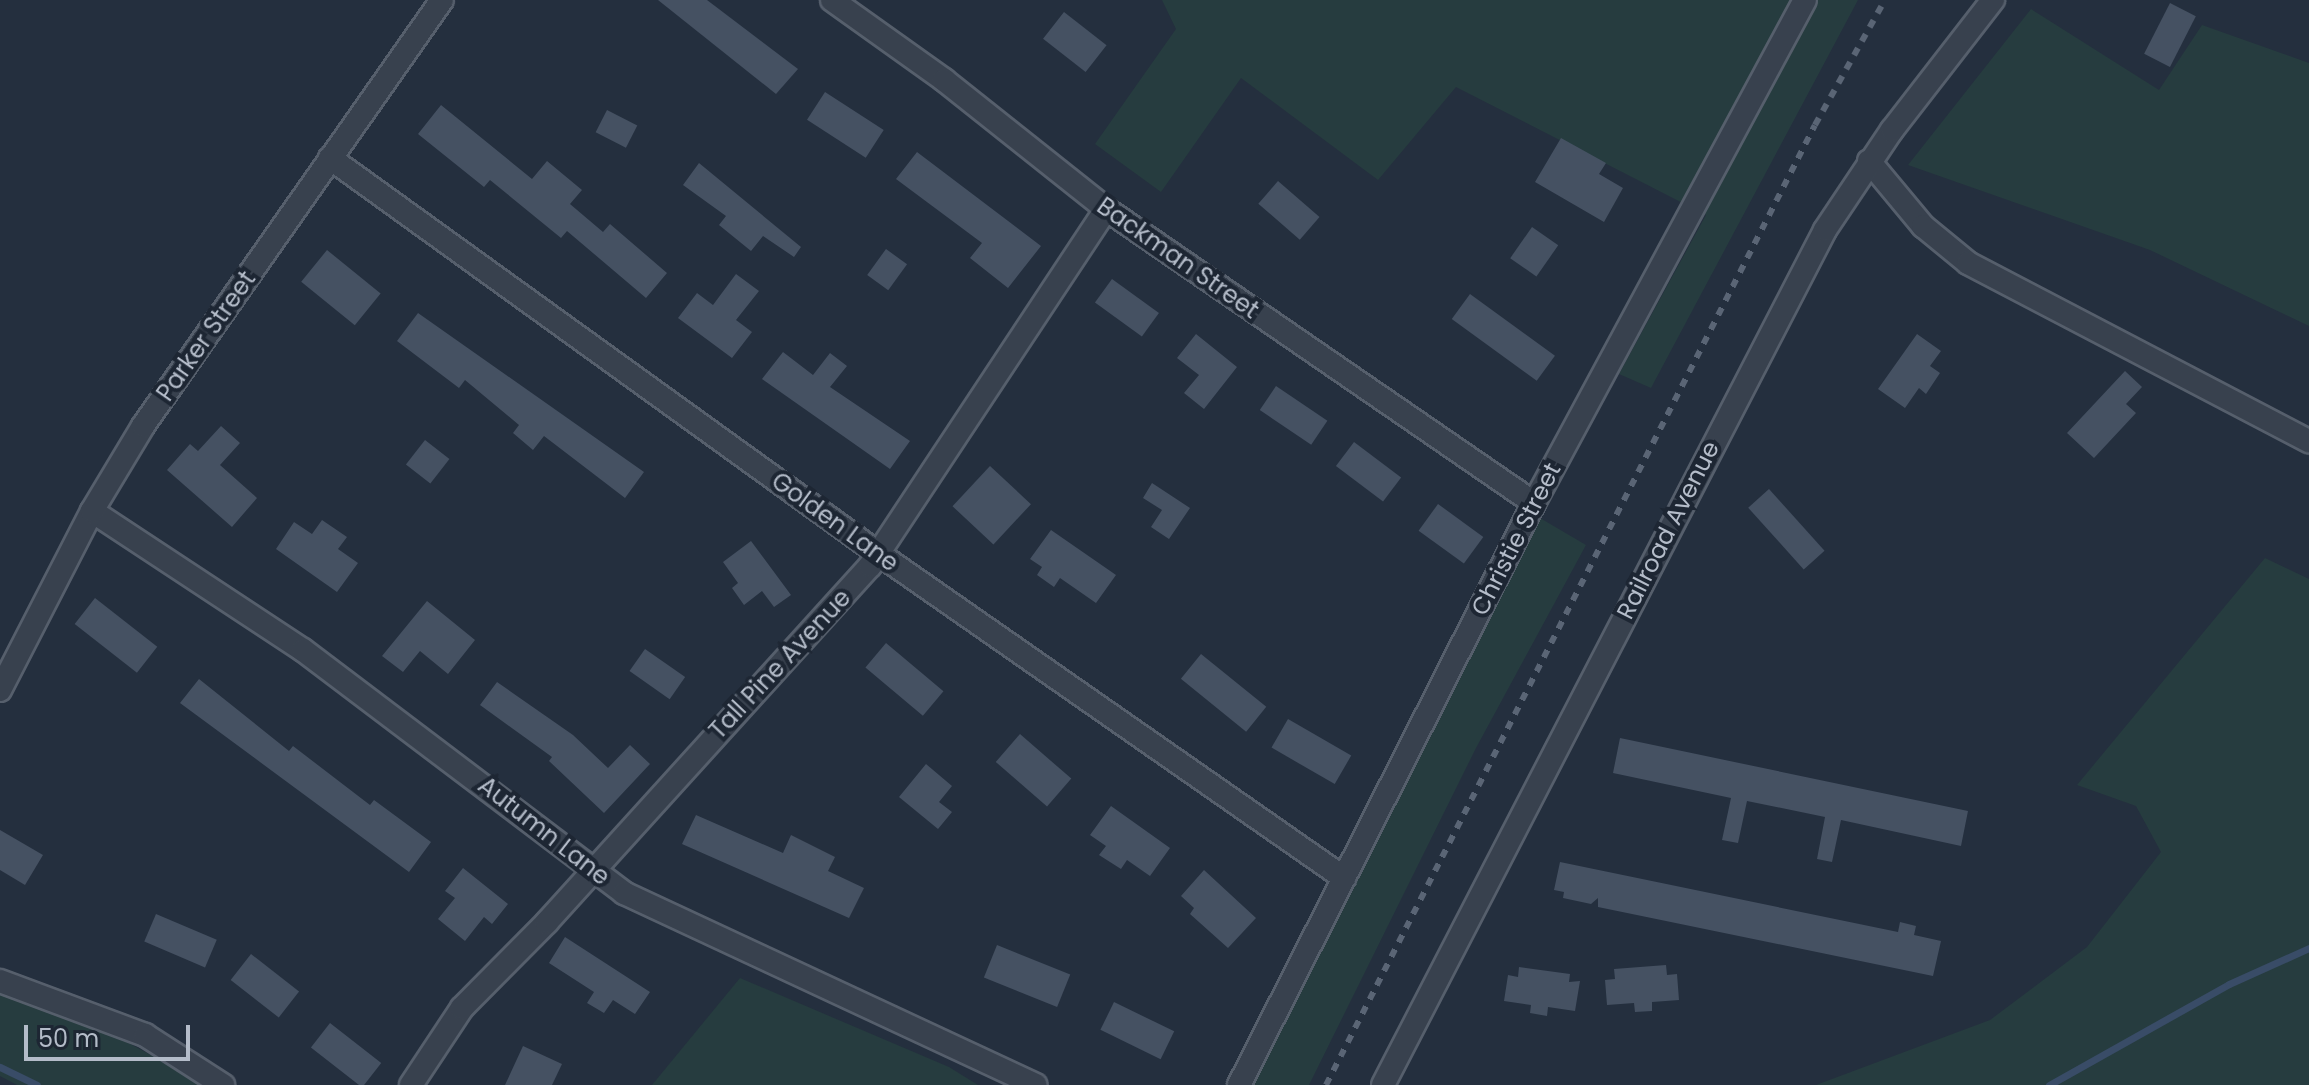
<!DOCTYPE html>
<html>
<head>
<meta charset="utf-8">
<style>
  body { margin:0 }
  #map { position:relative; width:2309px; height:1085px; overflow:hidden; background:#242f3e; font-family:Poppins,sans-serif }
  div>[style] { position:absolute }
  .green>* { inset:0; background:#263c3f }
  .stream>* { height:7px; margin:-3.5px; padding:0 3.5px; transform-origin:3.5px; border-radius:3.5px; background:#394c67 }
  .building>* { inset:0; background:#455162; transform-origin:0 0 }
  .roads { filter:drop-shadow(2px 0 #565f6c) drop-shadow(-2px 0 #565f6c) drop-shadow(0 2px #565f6c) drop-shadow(0 -2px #565f6c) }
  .street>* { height:22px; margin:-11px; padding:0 11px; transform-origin:11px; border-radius:11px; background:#38414e }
  .rail>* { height:6px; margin-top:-3px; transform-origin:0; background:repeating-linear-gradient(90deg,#5a6575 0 8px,transparent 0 16px) }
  span { translate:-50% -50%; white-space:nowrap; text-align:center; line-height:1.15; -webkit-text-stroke:8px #1d2633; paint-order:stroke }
  .street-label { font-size:24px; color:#b4bcc9 }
  .scale { position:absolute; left:24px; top:1025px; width:166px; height:36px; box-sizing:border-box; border:4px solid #b4bcc9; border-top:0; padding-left:10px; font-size:24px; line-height:28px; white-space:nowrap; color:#b4bcc9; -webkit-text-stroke:6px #1d2633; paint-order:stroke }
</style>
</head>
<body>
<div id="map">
  <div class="green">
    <i style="clip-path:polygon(1162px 0,1858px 0,1651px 388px,1619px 374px,1706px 215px,1456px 87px,1378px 180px,1241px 78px,1161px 192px,1095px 144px,1176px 29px)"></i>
    <i style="clip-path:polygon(2031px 9px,2159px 90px,2202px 25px,2309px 63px,2309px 326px,2150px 250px,1908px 165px)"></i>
    <i style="clip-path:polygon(1540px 518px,1586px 545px,1476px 748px,1309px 1085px,1248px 1085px)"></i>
    <i style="clip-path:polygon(2265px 558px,2309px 579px,2309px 1085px,1816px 1085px,1990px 1020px,2087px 947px,2161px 852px,2136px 806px,2077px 785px)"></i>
    <i style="clip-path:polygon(740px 978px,949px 1067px,978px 1085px,652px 1085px)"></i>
    <i style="clip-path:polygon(0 992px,88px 1021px,206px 1085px,17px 1085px,0 1076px)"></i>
  </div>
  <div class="stream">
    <i style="left:0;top:1067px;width:41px;rotate:25.9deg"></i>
    <i style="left:2049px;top:1085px;width:206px;rotate:-29.3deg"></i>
    <i style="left:2229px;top:984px;width:88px;rotate:-24.2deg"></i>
  </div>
  <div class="building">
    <i style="clip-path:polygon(658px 0,707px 0,798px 69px,776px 94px)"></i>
    <i style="left:2170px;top:3px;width:29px;height:57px;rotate:27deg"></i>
    <i style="left:1064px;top:12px;width:54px;height:34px;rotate:38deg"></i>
    <i style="left:825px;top:92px;width:70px;height:33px;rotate:33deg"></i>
    <i style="clip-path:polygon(441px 105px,532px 179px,547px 161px,582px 190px,570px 204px,603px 232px,610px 224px,667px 273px,646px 298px,567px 231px,561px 238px,490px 180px,484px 187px,418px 134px)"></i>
    <i style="left:607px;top:110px;width:34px;height:25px;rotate:27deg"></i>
    <i style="clip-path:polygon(1561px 138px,1606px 163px,1599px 174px,1623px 188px,1604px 222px,1535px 182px)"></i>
    <i style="clip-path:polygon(917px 152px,1041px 246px,1008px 288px,970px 258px,982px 243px,896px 179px)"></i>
    <i style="clip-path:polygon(699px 163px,801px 247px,794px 257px,763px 236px,751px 251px,719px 225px,726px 216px,683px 185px)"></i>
    <i style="left:1278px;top:181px;width:55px;height:30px;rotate:41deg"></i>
    <i style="left:1532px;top:227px;width:32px;height:38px;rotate:35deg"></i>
    <i style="left:886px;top:249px;width:26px;height:32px;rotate:36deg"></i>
    <i style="left:327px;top:250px;width:69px;height:41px;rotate:39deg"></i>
    <i style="clip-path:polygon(736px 274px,759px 291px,736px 320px,752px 332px,732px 358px,678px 318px,697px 293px,713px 305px)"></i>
    <i style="left:1112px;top:279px;width:58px;height:29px;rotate:36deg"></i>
    <i style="left:1470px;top:294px;width:105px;height:31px;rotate:36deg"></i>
    <i style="clip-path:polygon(418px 313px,644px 472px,625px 498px,544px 436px,533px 450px,513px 433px,519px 425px,465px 380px,459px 388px,397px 341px)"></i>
    <i style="clip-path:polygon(1196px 334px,1237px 367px,1204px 409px,1184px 393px,1199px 375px,1177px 358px)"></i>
    <i style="clip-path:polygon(1917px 334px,1941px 351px,1930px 366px,1940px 373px,1926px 394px,1919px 388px,1905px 408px,1878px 389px)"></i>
    <i style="clip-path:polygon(783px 352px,813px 375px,830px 353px,847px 366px,830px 387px,910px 441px,890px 469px,762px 379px)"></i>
    <i style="clip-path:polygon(2125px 371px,2142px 387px,2126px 404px,2136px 413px,2094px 458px,2067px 433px)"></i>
    <i style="left:1276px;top:386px;width:62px;height:29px;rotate:34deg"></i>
    <i style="clip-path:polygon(221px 426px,240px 443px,220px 465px,257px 498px,232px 527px,167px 470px,190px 444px,198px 451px)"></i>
    <i style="left:425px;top:440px;width:31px;height:31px;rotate:38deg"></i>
    <i style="left:1354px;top:442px;width:59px;height:30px;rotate:37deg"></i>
    <i style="left:990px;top:466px;width:56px;height:55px;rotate:43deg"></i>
    <i style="clip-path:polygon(1152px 483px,1190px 508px,1169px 539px,1151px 527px,1162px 510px,1143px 498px)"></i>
    <i style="left:1769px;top:489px;width:83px;height:28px;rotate:48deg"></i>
    <i style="left:1438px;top:504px;width:56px;height:33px;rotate:36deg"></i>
    <i style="clip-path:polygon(322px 520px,347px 537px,338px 549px,358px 563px,337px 592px,276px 549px,294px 522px,312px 534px)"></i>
    <i style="clip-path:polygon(1051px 530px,1116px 575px,1096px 603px,1060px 578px,1054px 587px,1037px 575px,1042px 567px,1030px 559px)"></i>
    <i style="clip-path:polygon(751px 541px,791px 595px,774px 607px,762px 591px,744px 605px,732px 588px,738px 583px,723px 562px)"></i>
    <i style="left:95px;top:598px;width:79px;height:33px;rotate:38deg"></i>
    <i style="clip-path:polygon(427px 601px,475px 640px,448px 674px,420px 651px,403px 672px,382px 656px)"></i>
    <i style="left:886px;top:643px;width:75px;height:32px;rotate:40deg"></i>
    <i style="left:645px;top:649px;width:49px;height:27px;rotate:35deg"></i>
    <i style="left:1201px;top:654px;width:84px;height:32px;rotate:39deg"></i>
    <i style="clip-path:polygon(199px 679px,289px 751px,293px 746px,370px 805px,374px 800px,431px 842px,409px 872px,180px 703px)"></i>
    <i style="clip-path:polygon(497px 682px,573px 735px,608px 768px,630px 745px,650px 764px,604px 813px,549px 761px,552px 757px,480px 705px)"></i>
    <i style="left:1288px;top:719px;width:73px;height:33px;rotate:30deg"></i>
    <i style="left:1020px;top:734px;width:68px;height:37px;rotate:41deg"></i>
    <i style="clip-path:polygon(1620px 738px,1968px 811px,1961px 846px,1841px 820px,1832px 862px,1817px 859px,1825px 817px,1747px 801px,1738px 843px,1722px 840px,1731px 798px,1613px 773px)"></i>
    <i style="clip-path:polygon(926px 764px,952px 786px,939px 802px,952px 812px,938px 829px,899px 797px)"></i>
    <i style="clip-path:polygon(1111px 806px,1170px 848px,1150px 876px,1127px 860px,1121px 869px,1099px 855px,1106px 846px,1090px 835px)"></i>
    <i style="clip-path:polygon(696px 815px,783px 853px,791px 835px,835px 857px,828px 871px,864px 888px,849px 918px,682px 844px)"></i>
    <i style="clip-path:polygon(0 830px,43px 855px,25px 885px,0 870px)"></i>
    <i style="clip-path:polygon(1560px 862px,1898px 932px,1900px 922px,1916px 926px,1914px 935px,1941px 941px,1933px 976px,1598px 907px,1598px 898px,1591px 904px,1563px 898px,1564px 892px,1554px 890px)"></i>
    <i style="clip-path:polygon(463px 868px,508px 904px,492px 924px,484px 917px,465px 941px,438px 919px,455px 898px,445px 891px)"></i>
    <i style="clip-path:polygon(1204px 870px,1256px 918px,1228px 948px,1190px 914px,1194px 908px,1181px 896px)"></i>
    <i style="left:156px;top:914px;width:66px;height:30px;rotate:23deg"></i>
    <i style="clip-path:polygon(565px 937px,650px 992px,635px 1014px,613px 1000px,604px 1013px,587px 1003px,594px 992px,549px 963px)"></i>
    <i style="left:997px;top:945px;width:79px;height:35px;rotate:22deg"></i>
    <i style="left:251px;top:954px;width:61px;height:33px;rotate:38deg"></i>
    <i style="clip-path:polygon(1666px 965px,1667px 975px,1677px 974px,1679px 1000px,1652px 1002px,1652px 1011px,1635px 1012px,1634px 1003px,1607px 1005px,1605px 980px,1615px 979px,1614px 969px)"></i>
    <i style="clip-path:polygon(1519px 967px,1570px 974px,1569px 982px,1580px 981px,1575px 1011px,1548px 1007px,1547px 1016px,1530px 1013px,1531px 1005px,1504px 1001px,1508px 975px,1518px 977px)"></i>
    <i style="left:1114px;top:1002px;width:67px;height:31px;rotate:26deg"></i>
    <i style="left:330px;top:1023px;width:65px;height:31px;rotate:38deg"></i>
    <i style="clip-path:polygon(523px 1046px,562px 1064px,552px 1085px,505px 1085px)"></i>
  </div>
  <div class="roads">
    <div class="street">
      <i style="left:832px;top:0;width:138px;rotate:35.5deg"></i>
      <i style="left:944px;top:80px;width:207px;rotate:38.5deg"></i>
      <i style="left:1106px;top:209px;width:519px;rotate:34.49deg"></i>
      <i style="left:330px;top:158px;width:677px;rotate:35.8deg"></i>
      <i style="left:879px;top:554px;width:567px;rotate:34.87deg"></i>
      <i style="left:1869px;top:161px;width:85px;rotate:50.3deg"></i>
      <i style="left:1923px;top:226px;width:58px;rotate:39.4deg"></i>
      <i style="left:1968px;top:263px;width:385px;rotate:27.6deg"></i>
      <i style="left:92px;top:511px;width:253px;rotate:33.4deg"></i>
      <i style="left:303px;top:650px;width:403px;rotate:37.1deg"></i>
      <i style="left:624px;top:893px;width:454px;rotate:25deg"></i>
      <i style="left:0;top:690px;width:201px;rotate:-62.8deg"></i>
      <i style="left:92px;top:511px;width:99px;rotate:-59deg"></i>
      <i style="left:143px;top:426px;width:520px;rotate:-54.94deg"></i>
      <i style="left:0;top:981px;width:155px;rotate:20.4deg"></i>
      <i style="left:145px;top:1035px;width:93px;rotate:32.7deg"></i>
      <i style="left:411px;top:1085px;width:92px;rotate:-56.5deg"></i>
      <i style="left:462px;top:1008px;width:121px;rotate:-45.3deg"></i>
      <i style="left:547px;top:922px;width:481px;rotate:-47.8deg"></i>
      <i style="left:870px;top:566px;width:428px;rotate:-56.5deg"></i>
      <i style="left:1239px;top:1085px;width:652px;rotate:-63.12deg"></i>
      <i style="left:1534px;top:503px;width:571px;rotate:-61.69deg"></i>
      <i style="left:1383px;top:1085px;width:962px;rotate:-62.66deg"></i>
      <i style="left:1825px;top:230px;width:120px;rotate:-56.2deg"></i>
      <i style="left:1892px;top:130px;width:165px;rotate:-52.2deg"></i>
    </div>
  </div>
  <div class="rail">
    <i style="left:1326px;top:1085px;width:1077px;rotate:-63.01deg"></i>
    <i style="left:1815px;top:125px;width:143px;rotate:-60.8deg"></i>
  </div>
  <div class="street-label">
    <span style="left:1178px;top:258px;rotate:35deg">Backman Street</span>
    <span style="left:206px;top:336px;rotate:-55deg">Parker Street</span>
    <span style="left:835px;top:522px;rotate:36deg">Golden Lane</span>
    <span style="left:1668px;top:530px;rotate:-63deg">Railroad Avenue</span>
    <span style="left:1516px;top:539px;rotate:-63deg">Christie Street</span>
    <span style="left:780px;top:664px;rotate:-47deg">Tall Pine Avenue</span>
    <span style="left:544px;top:831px;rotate:38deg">Autumn Lane</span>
  </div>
  <div class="scale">50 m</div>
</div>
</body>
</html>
